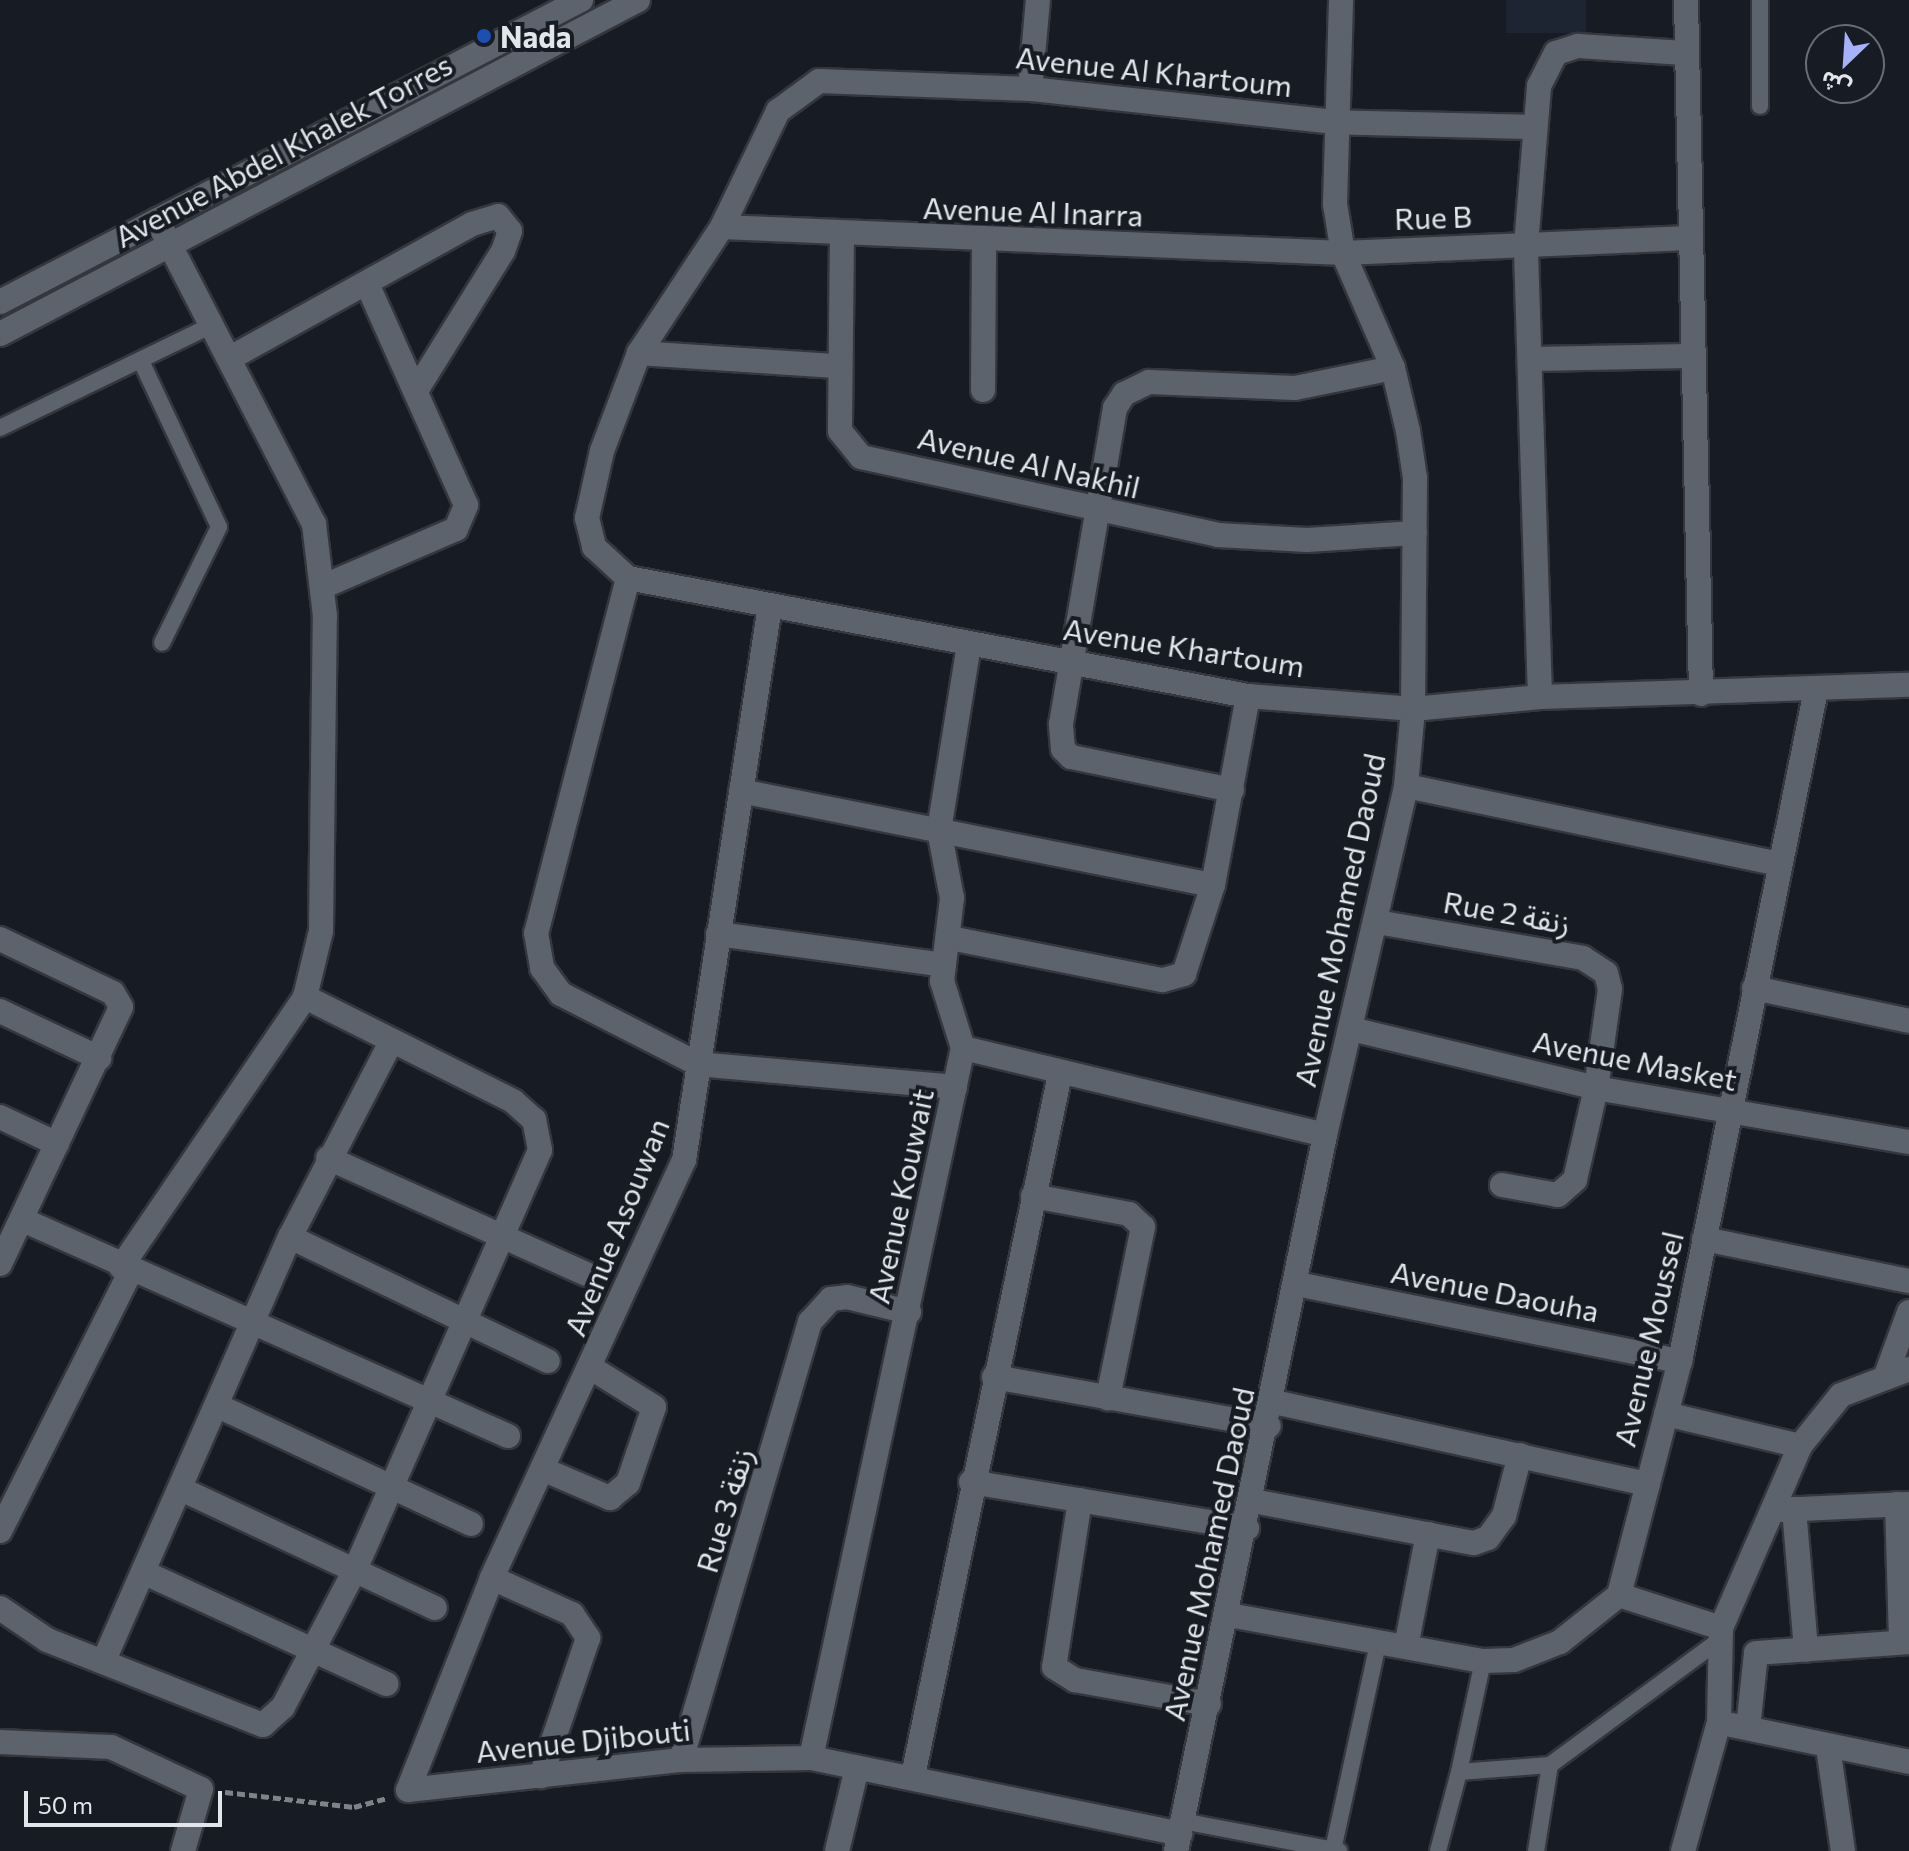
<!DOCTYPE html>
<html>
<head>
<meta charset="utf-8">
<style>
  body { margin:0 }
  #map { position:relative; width:1909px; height:1851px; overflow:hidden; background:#171b23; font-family:Commissioner,"Noto Sans Arabic",sans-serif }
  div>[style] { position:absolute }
  .built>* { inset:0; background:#1e2532; transform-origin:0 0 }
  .path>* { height:5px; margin-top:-2.5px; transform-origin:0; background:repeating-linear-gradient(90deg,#7f8289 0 8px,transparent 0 12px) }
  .roads { filter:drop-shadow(2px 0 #35373e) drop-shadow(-2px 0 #35373e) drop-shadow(0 2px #35373e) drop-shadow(0 -2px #35373e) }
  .lane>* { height:16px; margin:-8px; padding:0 8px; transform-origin:8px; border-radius:8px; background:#5d636d }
  .street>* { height:24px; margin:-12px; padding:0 12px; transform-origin:12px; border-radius:12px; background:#5d636d }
  .secondary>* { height:24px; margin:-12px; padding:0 12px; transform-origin:12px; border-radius:12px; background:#5d636d }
  .dots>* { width:22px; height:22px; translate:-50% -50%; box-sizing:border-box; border:4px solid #171b23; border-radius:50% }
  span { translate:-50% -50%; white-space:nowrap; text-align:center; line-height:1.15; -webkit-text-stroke:8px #171b23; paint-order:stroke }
  .poi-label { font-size:30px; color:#e2e5eb; font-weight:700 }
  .left { translate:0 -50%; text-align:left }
  .street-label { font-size:30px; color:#e2e5eb }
  .north { position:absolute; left:1805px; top:24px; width:80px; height:80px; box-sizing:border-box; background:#171b23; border:2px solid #686c73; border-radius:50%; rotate:205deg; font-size:22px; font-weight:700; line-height:32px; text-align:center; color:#e2e5eb }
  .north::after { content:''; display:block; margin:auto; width:28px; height:36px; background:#a6b1fc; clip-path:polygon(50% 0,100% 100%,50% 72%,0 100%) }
  .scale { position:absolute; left:24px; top:1791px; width:198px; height:36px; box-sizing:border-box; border:4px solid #e2e5eb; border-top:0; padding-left:10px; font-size:24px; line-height:28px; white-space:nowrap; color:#e2e5eb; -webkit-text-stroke:6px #171b23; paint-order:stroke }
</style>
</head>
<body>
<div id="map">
  <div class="built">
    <i style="left:1506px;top:0;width:80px;height:33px"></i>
  </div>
  <div class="path">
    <i style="left:225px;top:1792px;width:130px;rotate:6.6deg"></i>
    <i style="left:354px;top:1807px;width:35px;rotate:-15deg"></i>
  </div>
  <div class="roads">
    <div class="lane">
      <i style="left:1760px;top:0;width:106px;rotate:90deg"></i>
      <i style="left:141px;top:361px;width:183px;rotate:64.8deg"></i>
      <i style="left:219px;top:527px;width:129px;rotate:116.2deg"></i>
      <i style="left:0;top:428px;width:238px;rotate:-25.9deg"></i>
      <i style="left:1483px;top:1661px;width:114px;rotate:102.2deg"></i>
      <i style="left:1459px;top:1772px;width:91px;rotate:-4.4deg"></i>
      <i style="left:1550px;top:1765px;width:87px;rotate:99.2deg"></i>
      <i style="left:1550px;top:1765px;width:212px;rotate:-36.4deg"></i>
      <i style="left:1182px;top:1821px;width:160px;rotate:10.8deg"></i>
      <i style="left:1333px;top:1850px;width:212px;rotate:-77.7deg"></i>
      <i style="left:1438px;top:1851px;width:82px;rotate:-75.1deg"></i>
    </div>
    <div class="street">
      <i style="left:1686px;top:0;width:694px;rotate:88.76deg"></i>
      <i style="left:1030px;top:89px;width:89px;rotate:-84.9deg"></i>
      <i style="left:1533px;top:127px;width:198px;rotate:-178.6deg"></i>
      <i style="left:1335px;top:122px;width:307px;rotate:-173.8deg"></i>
      <i style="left:1030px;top:89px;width:211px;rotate:-177.8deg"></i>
      <i style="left:819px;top:81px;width:51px;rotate:143.8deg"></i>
      <i style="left:778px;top:111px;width:129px;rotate:115.8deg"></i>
      <i style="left:722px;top:227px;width:151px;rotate:123.4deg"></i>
      <i style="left:639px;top:353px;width:105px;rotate:110.7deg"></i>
      <i style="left:602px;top:451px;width:69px;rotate:102.6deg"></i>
      <i style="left:587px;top:518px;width:30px;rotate:76deg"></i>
      <i style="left:594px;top:547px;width:46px;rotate:42.4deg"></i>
      <i style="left:628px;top:578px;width:631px;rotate:10.78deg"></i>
      <i style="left:1248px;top:696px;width:166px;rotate:4.5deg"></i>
      <i style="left:1413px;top:709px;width:128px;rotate:-5.4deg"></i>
      <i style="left:1540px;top:697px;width:369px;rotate:-1.9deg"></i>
      <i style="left:722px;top:227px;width:622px;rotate:2.4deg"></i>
      <i style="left:1343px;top:253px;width:346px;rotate:-2.5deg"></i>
      <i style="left:842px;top:234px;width:197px;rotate:90.6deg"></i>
      <i style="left:840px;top:431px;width:33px;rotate:51deg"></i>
      <i style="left:861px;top:457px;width:365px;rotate:12.3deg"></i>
      <i style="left:1218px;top:535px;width:89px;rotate:3.2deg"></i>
      <i style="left:1307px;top:540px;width:108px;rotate:-3.7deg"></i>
      <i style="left:639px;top:353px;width:197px;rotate:3.8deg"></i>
      <i style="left:232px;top:357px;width:274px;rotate:-29deg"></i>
      <i style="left:472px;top:224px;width:27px;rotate:-17deg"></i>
      <i style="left:498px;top:216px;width:19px;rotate:51deg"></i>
      <i style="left:510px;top:231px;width:21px;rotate:109deg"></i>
      <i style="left:503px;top:251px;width:163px;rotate:121.9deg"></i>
      <i style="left:1532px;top:359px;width:159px;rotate:-1.1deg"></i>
      <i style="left:983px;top:390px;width:148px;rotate:-89.6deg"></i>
      <i style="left:628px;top:578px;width:367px;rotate:104.5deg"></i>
      <i style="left:536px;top:933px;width:36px;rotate:80deg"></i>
      <i style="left:542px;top:968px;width:32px;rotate:54deg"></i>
      <i style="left:561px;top:994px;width:154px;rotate:27.1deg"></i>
      <i style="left:698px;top:1064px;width:258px;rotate:5.1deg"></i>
      <i style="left:322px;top:587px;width:146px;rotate:-23.4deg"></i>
      <i style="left:456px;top:529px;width:26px;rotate:-67deg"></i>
      <i style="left:466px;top:505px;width:242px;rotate:-114.1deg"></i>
      <i style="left:770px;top:606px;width:561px;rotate:98.82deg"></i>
      <i style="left:684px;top:1160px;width:460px;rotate:114.7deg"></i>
      <i style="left:492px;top:1578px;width:228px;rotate:111.6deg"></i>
      <i style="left:408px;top:1790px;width:275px;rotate:-6.3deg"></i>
      <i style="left:681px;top:1760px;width:130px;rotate:-0.9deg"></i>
      <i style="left:811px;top:1758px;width:377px;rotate:11.6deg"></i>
      <i style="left:1540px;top:697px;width:452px;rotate:-91.8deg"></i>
      <i style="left:1526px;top:245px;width:160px;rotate:-85.3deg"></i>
      <i style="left:1539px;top:86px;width:37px;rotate:-63deg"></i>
      <i style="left:1556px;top:53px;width:23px;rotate:-18deg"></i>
      <i style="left:1578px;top:46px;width:106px;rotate:3.8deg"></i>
      <i style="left:1406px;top:786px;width:378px;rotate:11.8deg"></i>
      <i style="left:1232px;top:790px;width:164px;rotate:-168.4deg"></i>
      <i style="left:1071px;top:757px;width:11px;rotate:-135deg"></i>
      <i style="left:1063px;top:749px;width:25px;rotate:-95deg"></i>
      <i style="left:1061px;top:724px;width:321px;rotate:-80.3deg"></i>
      <i style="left:1115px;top:408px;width:17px;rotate:-57deg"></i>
      <i style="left:1124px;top:394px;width:28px;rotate:-26deg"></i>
      <i style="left:1149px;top:382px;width:146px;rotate:2.4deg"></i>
      <i style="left:1295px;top:388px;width:100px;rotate:-11.5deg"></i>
      <i style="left:741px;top:791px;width:481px;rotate:11.3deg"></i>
      <i style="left:1377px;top:922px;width:209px;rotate:9.9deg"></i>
      <i style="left:1583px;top:958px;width:27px;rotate:33deg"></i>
      <i style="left:1606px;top:973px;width:16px;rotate:76deg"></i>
      <i style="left:1610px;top:989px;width:100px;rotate:98deg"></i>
      <i style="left:1596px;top:1088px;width:94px;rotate:102.9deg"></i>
      <i style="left:1575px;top:1180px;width:23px;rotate:139deg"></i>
      <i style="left:1558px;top:1195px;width:57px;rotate:-169.9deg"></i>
      <i style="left:718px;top:934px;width:228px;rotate:7.8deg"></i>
      <i style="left:950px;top:938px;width:217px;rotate:11.2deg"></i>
      <i style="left:1163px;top:980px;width:22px;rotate:-16deg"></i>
      <i style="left:1184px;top:974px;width:94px;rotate:-72deg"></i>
      <i style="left:1213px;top:885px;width:192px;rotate:-79.5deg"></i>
      <i style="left:0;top:939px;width:125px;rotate:25.5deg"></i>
      <i style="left:113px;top:993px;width:16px;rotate:60deg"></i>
      <i style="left:121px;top:1007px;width:284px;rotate:115.2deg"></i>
      <i style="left:1754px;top:988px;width:158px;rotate:12deg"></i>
      <i style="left:0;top:1011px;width:110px;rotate:25.4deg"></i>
      <i style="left:1351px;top:1029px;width:252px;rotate:13.5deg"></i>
      <i style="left:1596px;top:1088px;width:318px;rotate:9.8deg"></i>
      <i style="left:963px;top:1048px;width:372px;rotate:13.5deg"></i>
      <i style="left:0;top:1117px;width:63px;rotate:25.3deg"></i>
      <i style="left:328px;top:1158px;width:283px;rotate:24.2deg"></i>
      <i style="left:1033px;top:1196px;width:98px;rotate:10.6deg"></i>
      <i style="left:1129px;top:1214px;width:19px;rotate:43deg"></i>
      <i style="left:1143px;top:1227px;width:175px;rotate:101.6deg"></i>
      <i style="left:23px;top:1220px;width:531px;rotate:24.01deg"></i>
      <i style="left:290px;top:1237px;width:286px;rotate:25.7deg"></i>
      <i style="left:1704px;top:1239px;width:209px;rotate:11.6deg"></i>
      <i style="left:121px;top:1267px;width:327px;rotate:-55.7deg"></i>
      <i style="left:305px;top:997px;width:68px;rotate:-76.4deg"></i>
      <i style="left:321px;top:931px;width:315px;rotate:-89.3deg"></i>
      <i style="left:325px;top:616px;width:93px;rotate:-96.8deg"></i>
      <i style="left:314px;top:524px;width:342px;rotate:-117.3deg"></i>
      <i style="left:1297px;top:1284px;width:391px;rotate:11.4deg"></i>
      <i style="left:1886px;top:1375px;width:67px;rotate:-69.9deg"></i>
      <i style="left:994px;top:1377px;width:279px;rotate:10.1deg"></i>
      <i style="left:1274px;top:1402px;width:383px;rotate:12.4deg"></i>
      <i style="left:218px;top:1406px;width:279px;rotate:25deg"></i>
      <i style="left:1666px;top:1414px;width:138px;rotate:13.4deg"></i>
      <i style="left:547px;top:1471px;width:69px;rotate:23.2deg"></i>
      <i style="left:610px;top:1498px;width:23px;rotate:-40deg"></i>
      <i style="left:628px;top:1483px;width:80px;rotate:-71.1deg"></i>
      <i style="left:654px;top:1407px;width:72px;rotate:-148.1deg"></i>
      <i style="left:971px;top:1482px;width:280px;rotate:9.5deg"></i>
      <i style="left:183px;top:1490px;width:278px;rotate:25.1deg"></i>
      <i style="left:1080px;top:1500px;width:169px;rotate:98.8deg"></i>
      <i style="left:1054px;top:1667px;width:25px;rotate:32deg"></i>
      <i style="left:1075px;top:1680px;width:136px;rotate:10.2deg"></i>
      <i style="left:1253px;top:1501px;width:225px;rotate:10.8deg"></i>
      <i style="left:1474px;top:1543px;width:15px;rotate:-20deg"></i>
      <i style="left:1488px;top:1538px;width:27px;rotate:-54deg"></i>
      <i style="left:1504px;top:1516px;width:63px;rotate:-75.3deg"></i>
      <i style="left:1897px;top:1504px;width:137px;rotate:88.3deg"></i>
      <i style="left:1794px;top:1509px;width:141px;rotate:85.1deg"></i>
      <i style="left:1780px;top:1510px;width:129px;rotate:-2.7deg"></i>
      <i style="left:0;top:1531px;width:291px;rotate:-63.3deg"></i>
      <i style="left:143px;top:1572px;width:268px;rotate:24.7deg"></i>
      <i style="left:492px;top:1578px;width:88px;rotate:24.2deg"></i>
      <i style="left:572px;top:1614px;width:29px;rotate:56deg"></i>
      <i style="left:588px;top:1638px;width:146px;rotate:108.8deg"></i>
      <i style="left:1619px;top:1595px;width:107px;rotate:17.9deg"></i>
      <i style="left:0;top:1608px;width:57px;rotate:34.2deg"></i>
      <i style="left:47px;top:1640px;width:232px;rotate:21.5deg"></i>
      <i style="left:263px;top:1725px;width:27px;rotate:-42deg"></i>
      <i style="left:283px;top:1707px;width:153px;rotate:-62.3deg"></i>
      <i style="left:354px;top:1572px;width:461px;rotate:-66.2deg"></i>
      <i style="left:540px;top:1150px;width:31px;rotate:-101deg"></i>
      <i style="left:534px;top:1120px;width:28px;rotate:-138deg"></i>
      <i style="left:513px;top:1101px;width:233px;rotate:-153.4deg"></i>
      <i style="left:1229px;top:1615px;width:258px;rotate:10.3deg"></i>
      <i style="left:1483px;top:1661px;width:31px;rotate:-2deg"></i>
      <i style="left:1514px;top:1660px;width:49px;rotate:-21.4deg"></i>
      <i style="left:1560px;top:1642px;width:75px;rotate:-38.5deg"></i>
      <i style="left:1619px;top:1595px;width:242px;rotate:-75.4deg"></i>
      <i style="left:1680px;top:1361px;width:685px;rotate:-78.54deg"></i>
      <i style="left:1406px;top:1647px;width:115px;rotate:-79deg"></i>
      <i style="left:105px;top:1658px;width:460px;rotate:-66.3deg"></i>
      <i style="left:290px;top:1237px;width:217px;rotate:-62.6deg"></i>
      <i style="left:1731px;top:1725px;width:182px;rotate:11.7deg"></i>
      <i style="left:1748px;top:1728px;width:75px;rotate:-83.9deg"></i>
      <i style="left:1756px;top:1653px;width:153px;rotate:-4.1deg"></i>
      <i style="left:0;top:1742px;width:111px;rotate:2.6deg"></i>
      <i style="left:111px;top:1747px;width:99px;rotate:25deg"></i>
      <i style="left:201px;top:1789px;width:65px;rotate:106.2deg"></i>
      <i style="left:1828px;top:1747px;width:105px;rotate:81.8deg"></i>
      <i style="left:811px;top:1758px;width:726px;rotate:-77.92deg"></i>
      <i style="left:963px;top:1048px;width:70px;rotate:-107.4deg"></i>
      <i style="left:942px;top:981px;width:84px;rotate:-83.1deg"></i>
      <i style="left:952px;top:898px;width:69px;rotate:-100.8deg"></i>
      <i style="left:939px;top:830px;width:187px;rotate:-80.8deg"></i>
      <i style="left:681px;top:1760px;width:457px;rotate:-73.6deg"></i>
      <i style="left:810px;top:1322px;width:31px;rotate:-48deg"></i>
      <i style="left:831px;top:1299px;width:16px;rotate:-7deg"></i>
      <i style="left:847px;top:1297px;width:64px;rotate:13.6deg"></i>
      <i style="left:913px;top:1776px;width:717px;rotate:-78.17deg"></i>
      <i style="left:837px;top:1851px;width:85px;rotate:-76.5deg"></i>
      <i style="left:1683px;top:1851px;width:134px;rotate:-74.4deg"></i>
      <i style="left:1719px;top:1722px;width:94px;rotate:-88.8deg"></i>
      <i style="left:1721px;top:1628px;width:198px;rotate:-66.5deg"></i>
      <i style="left:1800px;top:1446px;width:65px;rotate:-51.2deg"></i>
      <i style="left:1841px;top:1395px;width:73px;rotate:-20.9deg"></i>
    </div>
    <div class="secondary">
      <i style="left:0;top:302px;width:655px;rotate:-27.47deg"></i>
      <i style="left:0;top:334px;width:720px;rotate:-27.63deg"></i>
      <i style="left:1176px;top:1851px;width:731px;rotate:-78.24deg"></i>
      <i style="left:1325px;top:1135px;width:358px;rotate:-76.9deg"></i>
      <i style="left:1406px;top:786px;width:77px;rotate:-84.8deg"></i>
      <i style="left:1413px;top:709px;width:231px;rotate:-89.5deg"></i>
      <i style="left:1415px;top:478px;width:48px;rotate:-98.5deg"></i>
      <i style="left:1408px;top:431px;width:65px;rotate:-103.4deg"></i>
      <i style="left:1393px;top:368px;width:125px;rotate:-113.5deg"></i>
      <i style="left:1343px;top:253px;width:50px;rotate:-99.3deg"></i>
      <i style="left:1335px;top:204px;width:204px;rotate:-88.3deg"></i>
    </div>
  </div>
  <div class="dots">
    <i style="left:484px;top:36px;background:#1a4fb4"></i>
  </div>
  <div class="poi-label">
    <span class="left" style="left:500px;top:36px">Nada</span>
  </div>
  <div class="street-label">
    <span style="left:1154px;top:71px;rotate:6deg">Avenue Al Khartoum</span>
    <span style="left:283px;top:150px;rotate:-28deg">Avenue Abdel Khalek Torres</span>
    <span style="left:1033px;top:211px;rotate:2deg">Avenue Al Inarra</span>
    <span style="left:1433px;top:217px;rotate:-2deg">Rue B</span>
    <span style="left:1029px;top:462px;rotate:13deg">Avenue Al Nakhil</span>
    <span style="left:1184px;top:647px;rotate:9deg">Avenue Khartoum</span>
    <span style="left:1507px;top:912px;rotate:10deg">Rue 2 زنقة</span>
    <span style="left:1339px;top:920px;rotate:-78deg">Avenue Mohamed Daoud</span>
    <span style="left:1635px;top:1060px;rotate:11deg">Avenue Masket</span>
    <span style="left:900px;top:1196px;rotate:-78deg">Avenue Kouwait</span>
    <span style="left:616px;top:1227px;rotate:-68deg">Avenue Asouwan</span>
    <span style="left:1495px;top:1291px;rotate:11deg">Avenue Daouha</span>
    <span style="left:1648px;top:1339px;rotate:-77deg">Avenue Moussel</span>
    <span style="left:724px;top:1510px;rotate:-73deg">Rue 3 زنقة</span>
    <span style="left:1208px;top:1554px;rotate:-78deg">Avenue Mohamed Daoud</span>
    <span style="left:583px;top:1740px;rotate:-6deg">Avenue Djibouti</span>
  </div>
  <div class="north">ش</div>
  <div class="scale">50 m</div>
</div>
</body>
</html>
